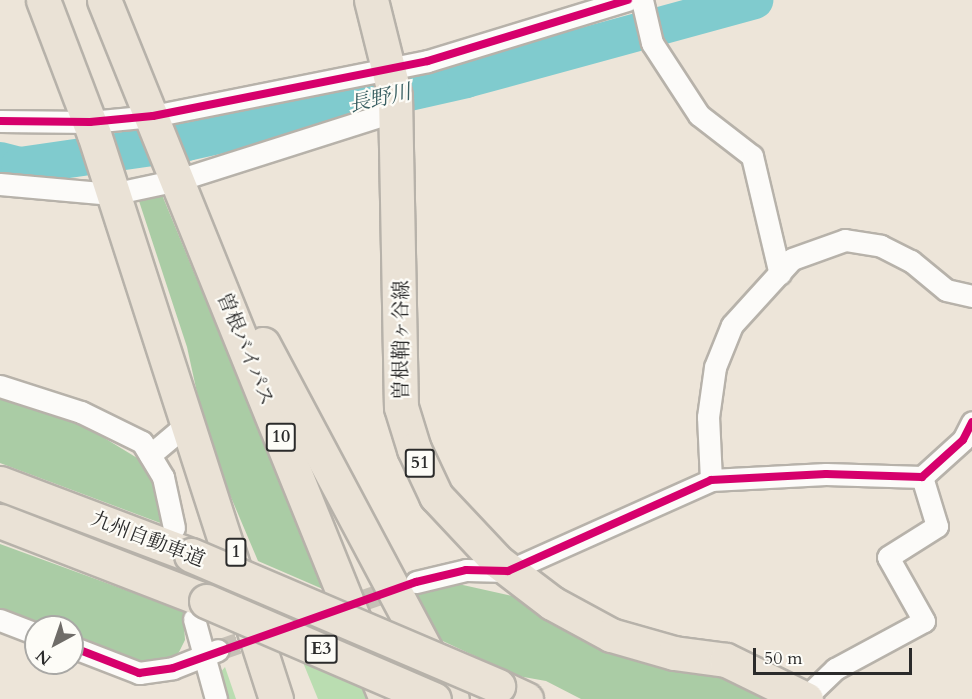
<!DOCTYPE html>
<html>
<head>
<meta charset="utf-8">
<style>
  body { margin:0 }
  #map { position:relative; width:972px; height:699px; overflow:hidden; background:#ede5d9; font-family:Cardo,"Noto Serif JP",serif }
  div>[style] { position:absolute }
  .green>* { inset:0; background:#baddb1 }
  .forest>* { inset:0; background:#aacca5 }
  .river>* { height:38px; margin:-19px; padding:0 19px; transform-origin:19px; border-radius:19px; background:#80cbce }
  .street-tunnel>* { height:21px; margin-top:-10.5px; transform-origin:0; background:repeating-linear-gradient(90deg,#c6c0b6 0 21px,transparent 0 31px) }
  .roads { filter:drop-shadow(2px 0 #b7b2aa) drop-shadow(-2px 0 #b7b2aa) drop-shadow(0 2px #b7b2aa) drop-shadow(0 -2px #b7b2aa) }
  .street>* { height:21px; margin:-10.5px; padding:0 10.5px; transform-origin:10.5px; border-radius:10.5px; background:#fcfbf9 }
  .primary>* { height:33px; margin:-16.5px; padding:0 16.5px; transform-origin:16.5px; border-radius:16.5px; background:#eae2d6 }
  .highway>* { height:33px; margin:-16.5px; padding:0 16.5px; transform-origin:16.5px; border-radius:16.5px; background:#eae2d6 }
  .bridges { filter:drop-shadow(2px 0 #b7b2aa) drop-shadow(-2px 0 #b7b2aa) drop-shadow(0 2px #b7b2aa) drop-shadow(0 -2px #b7b2aa) }
  .highway-bridge>* { height:33px; margin:-16.5px; padding:0 16.5px; transform-origin:16.5px; border-radius:16.5px; background:#eae2d6 }
  .cycleway>* { height:8px; margin:-4px; padding:0 4px; transform-origin:4px; border-radius:4px; background:#d6006c }
  span { translate:-50% -50%; white-space:nowrap; text-align:center; line-height:1.15; -webkit-text-stroke:4.5px #fdfcf7; paint-order:stroke }
  .shield-label span { padding:2px 4px; background:#fdfcf7; border:2px solid; border-radius:4px; -webkit-text-stroke-width:0 }
  .shield-label { font-size:18px; color:#2b2b2b; font-weight:700 }
  .street-label { font-size:20px; color:#2b2b2b }
  .water-label { font-size:21px; color:#395f62; font-style:italic }
  .north { position:absolute; left:24px; top:615px; width:60px; height:60px; box-sizing:border-box; background:#fdfcf7; border:2px solid #a9a8a5; border-radius:50%; rotate:220deg; font-size:16px; font-weight:700; line-height:24px; text-align:center; color:#2b2b2b }
  .north::after { content:''; display:block; margin:auto; width:21px; height:27px; background:#6f6c68; clip-path:polygon(50% 0,100% 100%,50% 72%,0 100%) }
  .scale { position:absolute; left:753px; top:648px; width:159px; height:27px; box-sizing:border-box; border:3px solid #2b2b2b; border-top:0; padding-left:8px; font-size:18px; line-height:21px; white-space:nowrap; color:#2b2b2b; -webkit-text-stroke:4px #fdfcf7; paint-order:stroke }
</style>
</head>
<body>
<div id="map">
  <div class="green">
    <i style="clip-path:polygon(302px 660px,364px 687px,369px 699px,318px 699px)"></i>
    <i style="clip-path:polygon(225px 667px,236px 699px,223px 699px,220px 673px)"></i>
  </div>
  <div class="forest">
    <i style="clip-path:polygon(160px 190px,325px 590px,258px 561px,208px 443px,187px 347px,138px 198px)"></i>
    <i style="clip-path:polygon(0 392px,88px 428px,147px 464px,163px 524px,0 463px)"></i>
    <i style="clip-path:polygon(0 544px,183px 611px,185px 640px,179px 652px,170px 663px,151px 669px,72px 642px,72px 627px,36px 627px,0 615px)"></i>
    <i style="clip-path:polygon(454px 583px,517px 597px,794px 699px,581px 699px,546px 681px,518px 676px,434px 637px,410px 591px)"></i>
  </div>
  <div class="river">
    <i style="left:0;top:161px;width:21px;rotate:14deg"></i>
    <i style="left:20px;top:166px;width:169px;rotate:-8.2deg"></i>
    <i style="left:187px;top:142px;width:286px;rotate:-12.7deg"></i>
    <i style="left:466px;top:79px;width:299px;rotate:-15.3deg"></i>
  </div>
  <div class="street-tunnel">
    <i style="left:218px;top:650px;width:197px;rotate:-19deg"></i>
  </div>
  <div class="roads">
    <div class="street">
      <i style="left:642px;top:0;width:44px;rotate:76.9deg"></i>
      <i style="left:652px;top:43px;width:86px;rotate:56.9deg"></i>
      <i style="left:699px;top:115px;width:67px;rotate:37.7deg"></i>
      <i style="left:752px;top:156px;width:121px;rotate:76.7deg"></i>
      <i style="left:0;top:121px;width:90px;rotate:0.6deg"></i>
      <i style="left:90px;top:122px;width:63px;rotate:-5.4deg"></i>
      <i style="left:153px;top:116px;width:280px;rotate:-11.3deg"></i>
      <i style="left:428px;top:61px;width:209px;rotate:-17deg"></i>
      <i style="left:0;top:184px;width:112px;rotate:5.1deg"></i>
      <i style="left:112px;top:194px;width:67px;rotate:-12deg"></i>
      <i style="left:178px;top:180px;width:229px;rotate:-17.6deg"></i>
      <i style="left:0;top:386px;width:85px;rotate:17.8deg"></i>
      <i style="left:81px;top:412px;width:68px;rotate:26.2deg"></i>
      <i style="left:142px;top:442px;width:41px;rotate:59deg"></i>
      <i style="left:163px;top:477px;width:52px;rotate:77.8deg"></i>
      <i style="left:150px;top:455px;width:48px;rotate:-40deg"></i>
      <i style="left:711px;top:480px;width:63px;rotate:-92.7deg"></i>
      <i style="left:708px;top:417px;width:50px;rotate:-82deg"></i>
      <i style="left:715px;top:367px;width:45px;rotate:-68deg"></i>
      <i style="left:732px;top:325px;width:89px;rotate:-47.7deg"></i>
      <i style="left:792px;top:259px;width:56px;rotate:-19.7deg"></i>
      <i style="left:845px;top:240px;width:36px;rotate:9deg"></i>
      <i style="left:881px;top:246px;width:34px;rotate:27deg"></i>
      <i style="left:911px;top:261px;width:45px;rotate:39.6deg"></i>
      <i style="left:946px;top:290px;width:27px;rotate:13deg"></i>
      <i style="left:416px;top:582px;width:51px;rotate:-13.5deg"></i>
      <i style="left:466px;top:570px;width:42px;rotate:1.4deg"></i>
      <i style="left:508px;top:571px;width:222px;rotate:-24.1deg"></i>
      <i style="left:711px;top:480px;width:115px;rotate:-3deg"></i>
      <i style="left:826px;top:474px;width:96px;rotate:1.8deg"></i>
      <i style="left:922px;top:477px;width:55px;rotate:-42.1deg"></i>
      <i style="left:963px;top:440px;width:20px;rotate:-63deg"></i>
      <i style="left:194px;top:619px;width:83px;rotate:74.6deg"></i>
      <i style="left:0;top:620px;width:39px;rotate:21deg"></i>
      <i style="left:72px;top:647px;width:72px;rotate:21.2deg"></i>
      <i style="left:139px;top:673px;width:34px;rotate:-8deg"></i>
      <i style="left:173px;top:668px;width:48px;rotate:-21.8deg"></i>
      <i style="left:805px;top:698px;width:42px;rotate:-44deg"></i>
      <i style="left:835px;top:669px;width:101px;rotate:-28.3deg"></i>
      <i style="left:924px;top:621px;width:73px;rotate:-119.4deg"></i>
      <i style="left:888px;top:557px;width:58px;rotate:-32.3deg"></i>
      <i style="left:937px;top:526px;width:51px;rotate:-107deg"></i>
    </div>
    <div class="primary">
      <i style="left:371px;top:0;width:99px;rotate:76deg"></i>
      <i style="left:395px;top:96px;width:311px;rotate:88.9deg"></i>
      <i style="left:401px;top:407px;width:44px;rotate:72.8deg"></i>
      <i style="left:414px;top:449px;width:52px;rotate:64.9deg"></i>
      <i style="left:436px;top:496px;width:89px;rotate:46.8deg"></i>
      <i style="left:497px;top:561px;width:69px;rotate:37.4deg"></i>
      <i style="left:552px;top:603px;width:67px;rotate:28.5deg"></i>
      <i style="left:611px;top:635px;width:66px;rotate:15.9deg"></i>
      <i style="left:674px;top:653px;width:52px;rotate:7.7deg"></i>
      <i style="left:726px;top:660px;width:89px;rotate:26deg"></i>
    </div>
    <div class="highway">
      <i style="left:43px;top:0;width:143px;rotate:69.2deg"></i>
      <i style="left:94px;top:134px;width:594px;rotate:72.15deg"></i>
      <i style="left:104px;top:0;width:754px;rotate:68.03deg"></i>
      <i style="left:263px;top:344px;width:402px;rotate:62deg"></i>
      <i style="left:0;top:483px;width:204px;rotate:20.7deg"></i>
      <i style="left:0;top:521px;width:221px;rotate:21.2deg"></i>
      <i style="left:498px;top:686px;width:31px;rotate:25deg"></i>
    </div>
  </div>
  <div class="bridges">
    <div class="highway-bridge">
      <i style="left:191px;top:555px;width:334px;rotate:23.1deg"></i>
      <i style="left:206px;top:601px;width:248px;rotate:23.3deg"></i>
    </div>
  </div>
  <div class="cycleway">
    <i style="left:0;top:121px;width:90px;rotate:0.6deg"></i>
    <i style="left:90px;top:122px;width:63px;rotate:-5.4deg"></i>
    <i style="left:153px;top:116px;width:280px;rotate:-11.3deg"></i>
    <i style="left:428px;top:61px;width:209px;rotate:-17deg"></i>
    <i style="left:72px;top:647px;width:72px;rotate:21.2deg"></i>
    <i style="left:139px;top:673px;width:34px;rotate:-8deg"></i>
    <i style="left:173px;top:668px;width:258px;rotate:-19.5deg"></i>
    <i style="left:416px;top:582px;width:51px;rotate:-13.5deg"></i>
    <i style="left:466px;top:570px;width:42px;rotate:1.4deg"></i>
    <i style="left:508px;top:571px;width:222px;rotate:-24.1deg"></i>
    <i style="left:711px;top:480px;width:115px;rotate:-3deg"></i>
    <i style="left:826px;top:474px;width:96px;rotate:1.8deg"></i>
    <i style="left:922px;top:477px;width:55px;rotate:-42.1deg"></i>
    <i style="left:963px;top:440px;width:20px;rotate:-63deg"></i>
  </div>
  <div class="shield-label">
    <span style="left:281px;top:437px">10</span>
    <span style="left:420px;top:463px">51</span>
    <span style="left:236px;top:552px">1</span>
    <span style="left:321px;top:649px">E3</span>
  </div>
  <div class="street-label">
    <span style="left:401px;top:340px;rotate:-90deg">曽根鞘ヶ谷線</span>
    <span style="left:246px;top:349px;rotate:68deg">曽根バイパス</span>
    <span style="left:148px;top:539px;rotate:21deg">九州自動車道</span>
  </div>
  <div class="water-label">
    <span style="left:380px;top:99px;rotate:-13deg">長野川</span>
  </div>
  <div class="north">N</div>
  <div class="scale">50 m</div>
</div>
</body>
</html>
